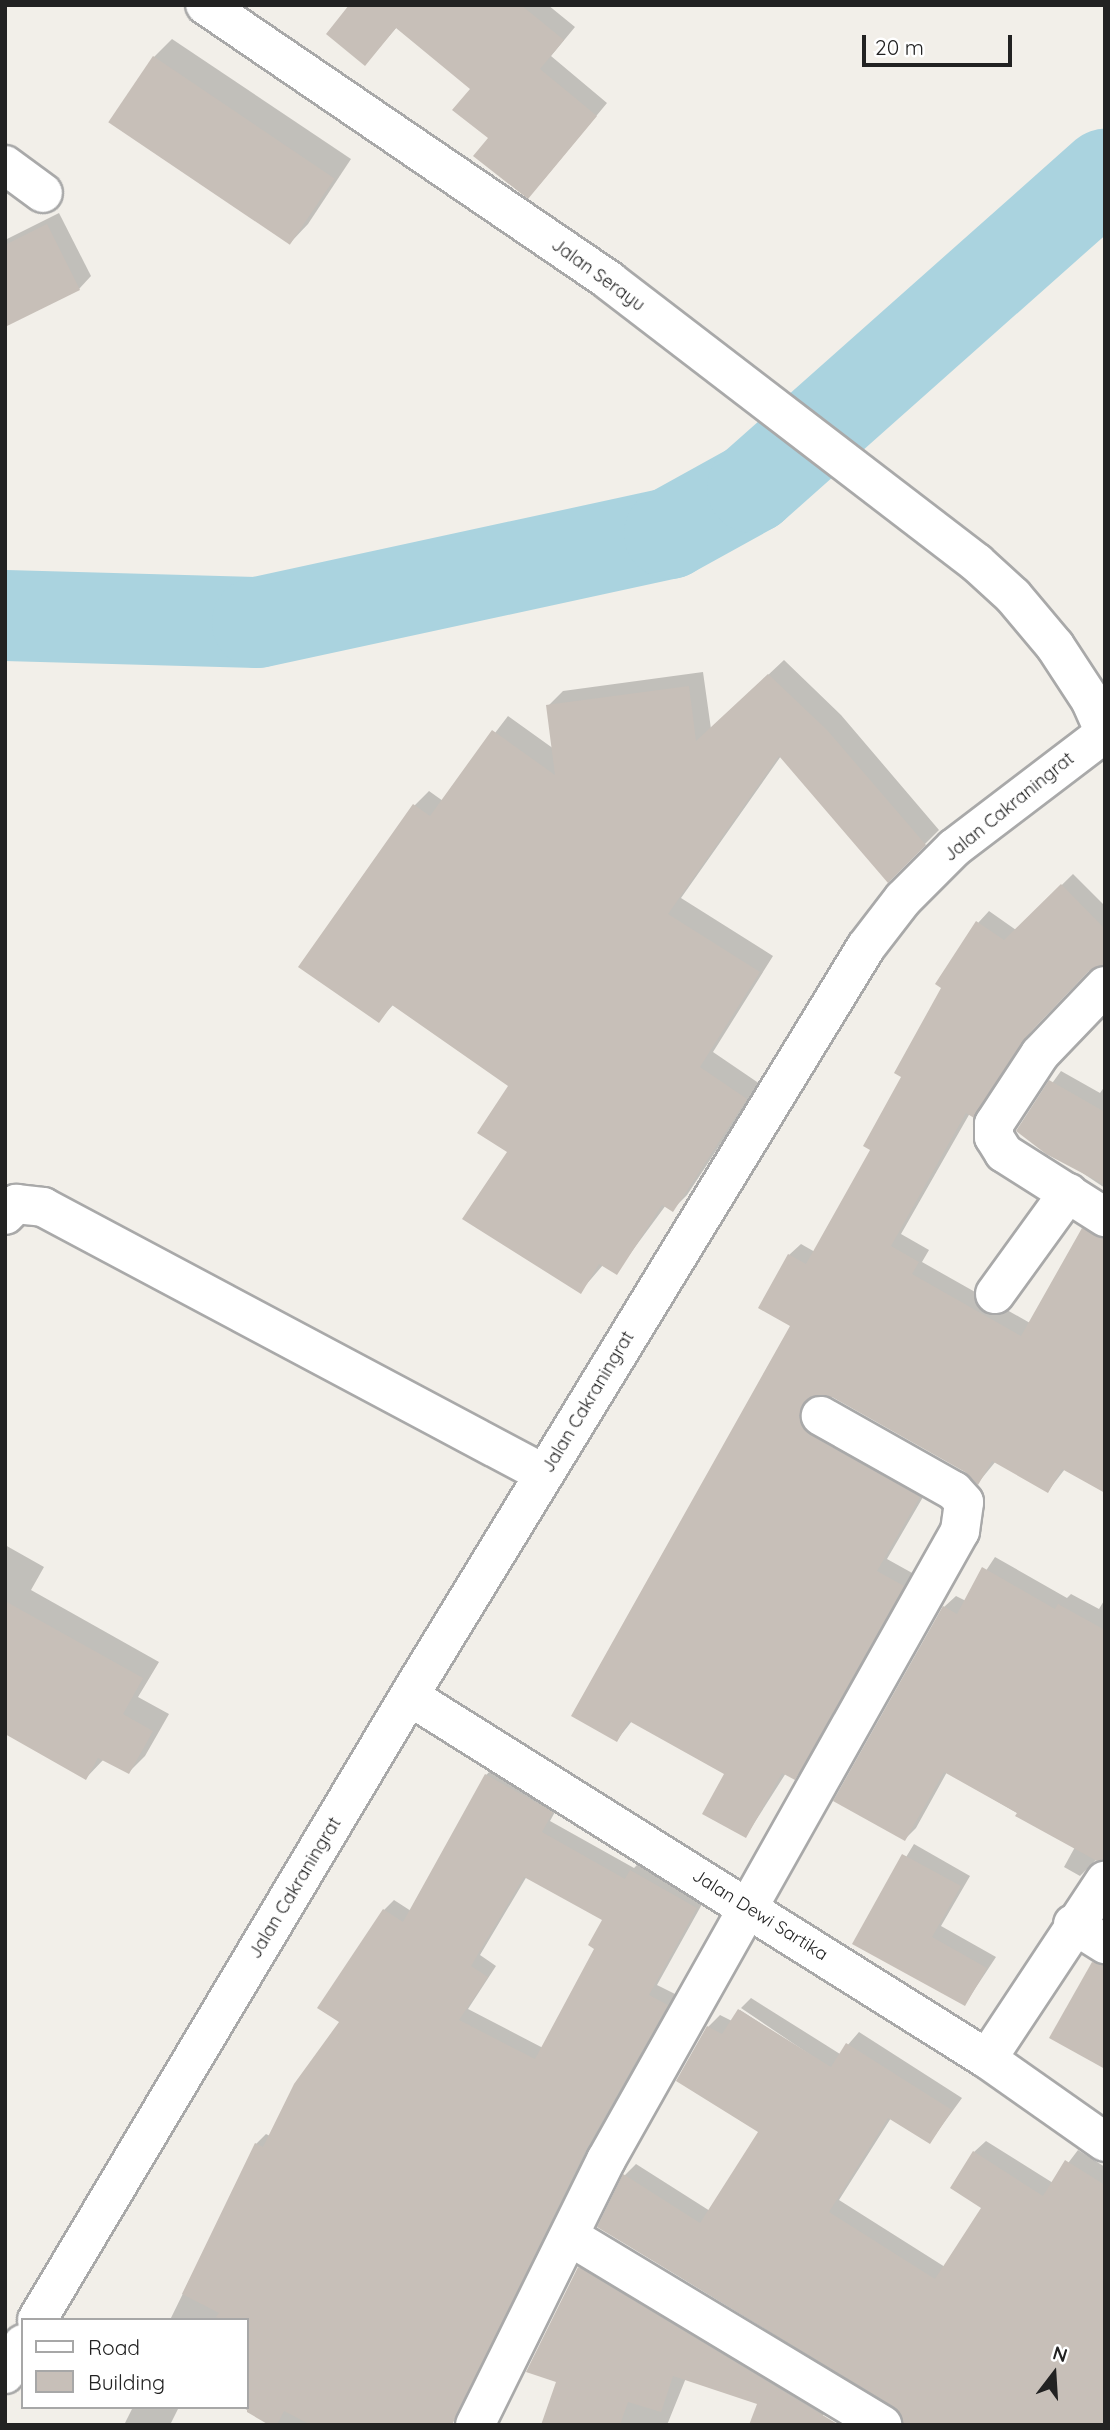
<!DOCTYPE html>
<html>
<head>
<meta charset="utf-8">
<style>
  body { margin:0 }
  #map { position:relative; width:1110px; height:2430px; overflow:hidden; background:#f2efe9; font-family:Quicksand,sans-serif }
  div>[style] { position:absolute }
  .shadow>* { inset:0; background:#0003 }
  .river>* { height:91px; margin:-45.5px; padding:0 45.5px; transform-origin:45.5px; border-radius:45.5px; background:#aad3df }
  .building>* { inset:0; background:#c7bfb8; transform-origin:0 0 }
  .roads { filter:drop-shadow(2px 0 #a9a9a9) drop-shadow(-2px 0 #a9a9a9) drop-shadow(0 2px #a9a9a9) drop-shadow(0 -2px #a9a9a9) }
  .minor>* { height:38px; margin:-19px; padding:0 19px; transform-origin:19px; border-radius:19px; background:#fff }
  .tertiary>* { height:38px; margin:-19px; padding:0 19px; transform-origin:19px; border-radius:19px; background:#fff }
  span { translate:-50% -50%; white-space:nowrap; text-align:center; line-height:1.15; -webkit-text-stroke:5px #fff; paint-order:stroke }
  .street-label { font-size:18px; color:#222 }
  .frame { position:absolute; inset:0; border:7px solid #222; pointer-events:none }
  .legend { position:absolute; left:21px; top:2318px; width:228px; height:91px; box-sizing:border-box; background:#fff; border:2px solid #a7a7a7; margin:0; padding:9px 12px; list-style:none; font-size:21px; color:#222 }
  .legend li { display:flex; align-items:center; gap:14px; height:35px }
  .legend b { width:35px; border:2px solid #a7a7a7 }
  .north { position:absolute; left:1019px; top:2339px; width:70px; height:70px; -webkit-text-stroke:5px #fff; paint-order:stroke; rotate:17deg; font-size:19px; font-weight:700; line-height:28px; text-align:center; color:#222 }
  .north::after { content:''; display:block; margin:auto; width:24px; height:32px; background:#222; clip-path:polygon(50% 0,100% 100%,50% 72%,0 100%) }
  .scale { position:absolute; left:862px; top:35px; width:150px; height:32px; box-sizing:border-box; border:4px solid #222; border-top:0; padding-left:9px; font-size:21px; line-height:24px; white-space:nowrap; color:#222; -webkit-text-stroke:5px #fff; paint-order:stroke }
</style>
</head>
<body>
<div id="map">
  <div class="shadow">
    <i style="clip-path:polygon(352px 5px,548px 5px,575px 27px,551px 56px,607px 103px,540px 184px,490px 138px,472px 89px,397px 27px,365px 64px)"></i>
    <i style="clip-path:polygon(172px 39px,351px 159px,308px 224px,291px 242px,111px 122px,154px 57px)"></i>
    <i style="clip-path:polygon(59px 213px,91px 276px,79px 289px,5px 325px,5px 240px)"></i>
    <i style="clip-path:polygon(784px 660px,841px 715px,939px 830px,888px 881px,781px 756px,681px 898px,773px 956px,713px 1052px,760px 1084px,687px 1195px,672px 1210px,666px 1205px,616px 1273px,603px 1265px,580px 1292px,510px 1152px,510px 1086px,394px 1004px,378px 1021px,415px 805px,429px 791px,443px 801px,508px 716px,554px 749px,548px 706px,563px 691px,703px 672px,711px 729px)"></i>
    <i style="clip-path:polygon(1073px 874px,1105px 906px,1105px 963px,1089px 969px,1035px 1025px,985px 1104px,974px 1115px,970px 1113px,901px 1234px,929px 1250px,922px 1262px,1030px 1323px,1080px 1234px,1092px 1223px,1105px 1230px,1105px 1491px,1065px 1469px,1048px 1491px,996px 1461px,978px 1483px,966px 1471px,832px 1395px,814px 1395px,810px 1403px,930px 1485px,887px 1559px,914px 1574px,806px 1766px,795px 1778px,786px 1773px,746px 1836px,727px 1773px,632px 1721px,617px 1740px,793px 1325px,789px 1255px,801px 1244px,815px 1252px,873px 1150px,978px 923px,989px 911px,1016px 930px)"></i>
    <i style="clip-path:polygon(1061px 1071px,1100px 1093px,1105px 1086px,1105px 1188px,1018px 1130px)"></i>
    <i style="clip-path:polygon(5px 1545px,44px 1567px,31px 1590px,159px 1662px,138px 1697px,169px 1714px,145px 1756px,129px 1772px,104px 1759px,86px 1778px,5px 1732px)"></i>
    <i style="clip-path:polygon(995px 1557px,1067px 1598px,1071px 1594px,1099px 1609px,1105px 1599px,1105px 1858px,1096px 1860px,1080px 1876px,1064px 1867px,1075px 1847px,947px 1772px,916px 1828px,905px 1839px,944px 1607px,956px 1596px,966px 1601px)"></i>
    <i style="clip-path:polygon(evenodd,497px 1765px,561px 1801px,550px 1821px,634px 1868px,641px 1861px,706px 1897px,657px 1985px,677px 1995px,597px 2137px,479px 2376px,432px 2425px,273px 2425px,242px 2407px,247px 2407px,247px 2320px,170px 2320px,256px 2144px,266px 2134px,270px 2136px,341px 2021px,384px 1910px,394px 1900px,411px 1911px,486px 1775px,497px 1765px,527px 1876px,605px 1919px,597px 1948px,543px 2048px,468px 2009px,496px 1966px,480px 1955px,527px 1876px)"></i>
    <i style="clip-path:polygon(914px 1844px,970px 1876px,941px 1926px,996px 1957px,965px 2004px,854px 1943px)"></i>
    <i style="clip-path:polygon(1105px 1951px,1105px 2067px,1093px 1963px)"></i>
    <i style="clip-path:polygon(751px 1998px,840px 2054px,859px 2032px,962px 2098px,930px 2142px,891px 2118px,839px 2200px,945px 2267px,984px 2207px,974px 2152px,986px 2141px,1053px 2183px,1078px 2150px,1105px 2167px,1105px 2422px,901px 2413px,599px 2227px,625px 2175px,636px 2164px,710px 2211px,760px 2132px,708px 2027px,720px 2015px,732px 2021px,740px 2010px,837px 2073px,741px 2008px)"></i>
    <i style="clip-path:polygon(588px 2259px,828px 2403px,819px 2425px,686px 2378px,667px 2425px,543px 2425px,558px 2381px,579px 2268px)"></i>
    <i style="clip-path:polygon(133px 2407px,179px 2407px,170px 2425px,124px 2425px)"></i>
  </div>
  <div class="river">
    <i style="left:5px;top:615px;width:252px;rotate:1.6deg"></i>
    <i style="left:257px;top:622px;width:422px;rotate:-12.2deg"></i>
    <i style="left:669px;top:533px;width:95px;rotate:-29deg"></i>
    <i style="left:752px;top:487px;width:472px;rotate:-41.6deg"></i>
  </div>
  <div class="building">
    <i style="clip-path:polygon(349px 5px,521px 5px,564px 40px,540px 69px,597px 116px,528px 199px,473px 156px,488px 138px,452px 110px,470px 89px,396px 28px,365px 66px,326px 34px)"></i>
    <i style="left:153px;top:56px;width:219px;height:80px;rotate:34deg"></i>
    <i style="clip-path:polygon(47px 224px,80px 290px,5px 327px,5px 245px)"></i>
    <i style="clip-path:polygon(768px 674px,827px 730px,926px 845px,888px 883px,779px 756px,668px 914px,760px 972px,700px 1067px,747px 1099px,673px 1212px,662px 1205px,617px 1275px,599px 1264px,581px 1294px,462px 1219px,507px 1152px,477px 1133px,508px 1086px,392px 1005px,379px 1023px,298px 967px,413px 804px,430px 816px,492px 730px,555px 775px,546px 705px,689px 686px,696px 741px)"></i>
    <i style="clip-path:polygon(1061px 884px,1105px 929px,1105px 965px,1089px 971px,1024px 1039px,974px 1118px,966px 1113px,891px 1246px,919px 1262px,912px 1274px,1021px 1336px,1082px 1228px,1105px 1239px,1105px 1493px,1062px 1469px,1048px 1493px,992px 1461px,978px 1485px,965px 1472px,832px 1397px,809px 1398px,799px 1416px,810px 1435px,920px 1497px,877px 1571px,904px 1586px,795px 1780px,782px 1773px,746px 1838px,702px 1814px,724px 1774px,629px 1721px,617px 1742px,571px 1716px,790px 1326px,758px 1308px,788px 1254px,806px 1264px,870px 1150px,863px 1146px,901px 1077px,894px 1073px,941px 988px,935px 984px,976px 921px,1004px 940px)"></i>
    <i style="clip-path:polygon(1049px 1080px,1105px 1112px,1105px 1185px,1046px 1154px,1016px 1131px)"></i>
    <i style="clip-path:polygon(982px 1567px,1055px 1609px,1058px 1604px,1105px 1630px,1105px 1859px,1097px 1861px,1015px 1816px,1017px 1813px,944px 1772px,905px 1841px,833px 1801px,943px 1606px,957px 1614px)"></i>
    <i style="clip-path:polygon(5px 1601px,143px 1678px,123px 1714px,153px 1731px,129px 1774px,98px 1758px,86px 1780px,5px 1734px)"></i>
    <i style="clip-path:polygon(evenodd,485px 1774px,553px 1812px,542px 1832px,625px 1879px,630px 1870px,697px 1908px,649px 1995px,668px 2005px,586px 2150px,452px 2425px,311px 2425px,284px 2411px,277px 2425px,269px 2425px,247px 2412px,247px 2320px,222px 2320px,216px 2317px,219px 2313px,182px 2294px,255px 2143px,263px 2147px,294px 2084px,339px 2022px,317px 2008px,383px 1909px,403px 1922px,485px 1774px,524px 1877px,602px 1920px,588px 1945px,594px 1949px,535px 2059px,459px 2020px,488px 1977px,471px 1966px,524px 1877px)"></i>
    <i style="clip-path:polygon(902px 1854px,961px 1886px,932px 1937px,987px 1968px,965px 2006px,852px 1944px)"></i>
    <i style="clip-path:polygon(1092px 1962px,1105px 1966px,1105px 2069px,1049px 2038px)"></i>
    <i style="clip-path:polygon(738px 2009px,831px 2067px,846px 2043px,952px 2110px,930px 2144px,888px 2118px,829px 2212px,935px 2279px,981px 2208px,950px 2188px,973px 2151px,1043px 2196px,1065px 2160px,1105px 2185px,1105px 2425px,904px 2425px,893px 2406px,597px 2227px,623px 2174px,700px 2223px,758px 2132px,676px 2081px,707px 2026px,722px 2034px)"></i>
    <i style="clip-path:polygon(578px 2267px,839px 2425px,749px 2425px,757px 2404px,673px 2376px,661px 2412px,628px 2402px,620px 2425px,541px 2425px,556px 2382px,526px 2372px)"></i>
  </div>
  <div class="roads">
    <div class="minor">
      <i style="left:5px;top:165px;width:47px;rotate:36.4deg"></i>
      <i style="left:1105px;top:986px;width:94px;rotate:133.7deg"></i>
      <i style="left:1040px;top:1054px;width:84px;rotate:123.3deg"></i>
      <i style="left:994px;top:1124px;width:13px;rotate:90deg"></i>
      <i style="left:994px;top:1137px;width:19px;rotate:58deg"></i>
      <i style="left:1004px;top:1153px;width:120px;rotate:32.4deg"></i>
      <i style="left:5px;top:1215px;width:16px;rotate:-45deg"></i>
      <i style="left:16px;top:1204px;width:27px;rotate:6deg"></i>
      <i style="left:43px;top:1207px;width:568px;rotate:28.05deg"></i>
      <i style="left:995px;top:1294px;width:125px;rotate:-54.1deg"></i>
      <i style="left:409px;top:1696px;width:683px;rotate:32.13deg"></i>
      <i style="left:987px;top:2059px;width:144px;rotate:35.1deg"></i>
      <i style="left:1073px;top:1924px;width:38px;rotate:32deg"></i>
      <i style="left:987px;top:2059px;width:214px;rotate:-56.5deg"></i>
      <i style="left:569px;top:2236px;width:366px;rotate:31.1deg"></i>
      <i style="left:475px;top:2425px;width:296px;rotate:-63.7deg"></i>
      <i style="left:606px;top:2160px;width:722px;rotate:-60.63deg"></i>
      <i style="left:960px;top:1531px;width:29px;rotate:-82deg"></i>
      <i style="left:964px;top:1502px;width:15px;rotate:-132deg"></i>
      <i style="left:954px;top:1491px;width:153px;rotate:-150.6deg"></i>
    </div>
    <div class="tertiary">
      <i style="left:37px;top:2320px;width:726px;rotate:-59.2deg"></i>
      <i style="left:409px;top:1696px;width:877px;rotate:-58.61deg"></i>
      <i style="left:866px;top:947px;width:61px;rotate:-52.4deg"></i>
      <i style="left:903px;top:899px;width:72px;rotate:-45deg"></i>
      <i style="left:954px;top:848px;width:190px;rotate:-37.3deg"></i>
      <i style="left:1105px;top:733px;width:35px;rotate:-114deg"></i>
      <i style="left:1091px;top:701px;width:66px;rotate:-123.2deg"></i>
      <i style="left:1055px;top:646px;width:65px;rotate:-130deg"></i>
      <i style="left:1013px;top:596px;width:49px;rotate:-137.5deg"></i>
      <i style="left:977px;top:563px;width:463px;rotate:-142.5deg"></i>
      <i style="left:610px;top:281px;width:490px;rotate:-145.7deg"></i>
      <i style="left:5px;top:2374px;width:35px;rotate:-59deg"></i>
    </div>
  </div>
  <div class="street-label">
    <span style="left:598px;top:275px;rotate:36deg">Jalan Serayu</span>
    <span style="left:1009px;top:807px;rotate:-39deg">Jalan Cakraningrat</span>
    <span style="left:588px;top:1402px;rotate:-59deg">Jalan Cakraningrat</span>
    <span style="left:295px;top:1888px;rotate:-59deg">Jalan Cakraningrat</span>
    <span style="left:760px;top:1915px;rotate:32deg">Jalan Dewi Sartika</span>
  </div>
  <div class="frame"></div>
  <ul class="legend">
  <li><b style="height:9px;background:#fff"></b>Road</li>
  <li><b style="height:19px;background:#c7bfb8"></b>Building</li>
  </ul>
  <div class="north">N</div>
  <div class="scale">20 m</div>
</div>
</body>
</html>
